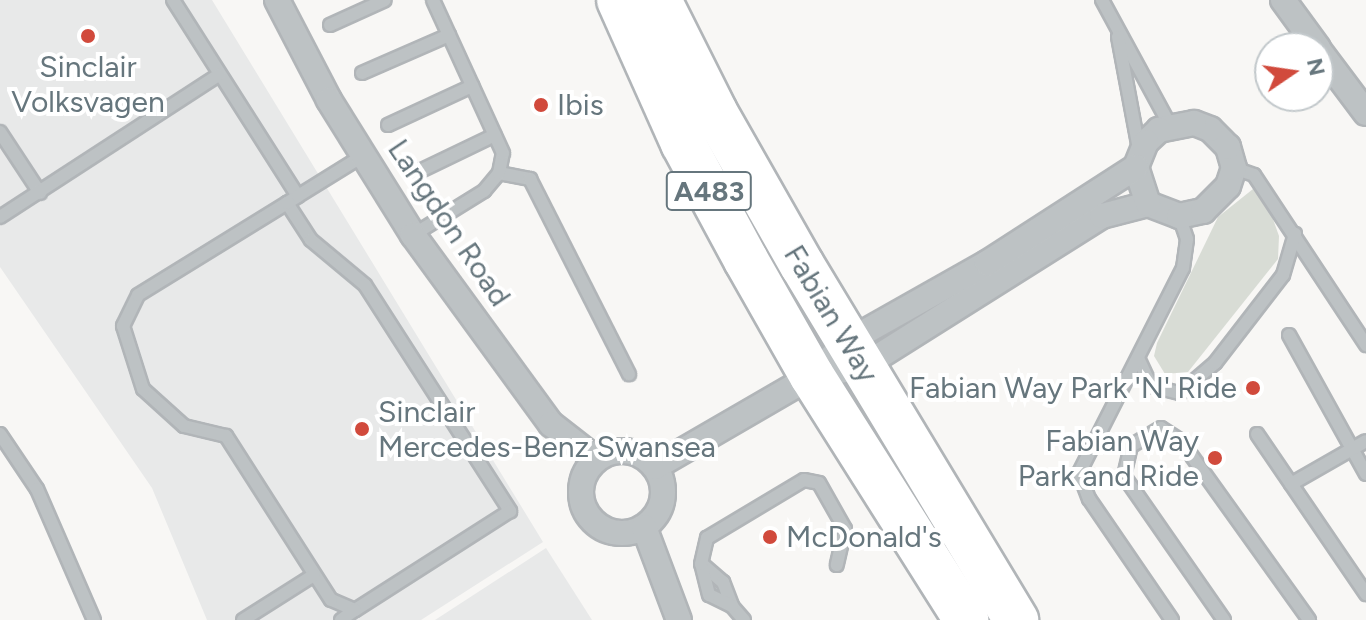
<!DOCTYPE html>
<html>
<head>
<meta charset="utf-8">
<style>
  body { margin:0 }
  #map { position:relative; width:1366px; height:620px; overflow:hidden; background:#f8f7f5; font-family:Figtree,sans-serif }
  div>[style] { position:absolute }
  .built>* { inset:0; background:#e8e9e9 }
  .green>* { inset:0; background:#d8dcd5 }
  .roads { filter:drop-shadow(2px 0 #b1b5b8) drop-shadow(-2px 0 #b1b5b8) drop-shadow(0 2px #b1b5b8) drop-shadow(0 -2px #b1b5b8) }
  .lane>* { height:12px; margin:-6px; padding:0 6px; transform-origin:6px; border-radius:6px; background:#bdc2c4 }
  .street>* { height:24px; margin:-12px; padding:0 12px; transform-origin:12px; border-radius:12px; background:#bdc2c4 }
  .street>.ring { margin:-12px; padding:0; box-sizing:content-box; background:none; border:24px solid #bdc2c4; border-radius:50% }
  .highway>* { height:44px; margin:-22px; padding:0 22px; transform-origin:22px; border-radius:22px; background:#fff }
  .dots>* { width:22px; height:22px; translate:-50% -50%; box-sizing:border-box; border:4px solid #fff; border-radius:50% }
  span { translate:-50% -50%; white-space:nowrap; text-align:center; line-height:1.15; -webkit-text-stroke:8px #fff; paint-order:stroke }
  .shield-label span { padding:2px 6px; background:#fff; border:2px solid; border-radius:6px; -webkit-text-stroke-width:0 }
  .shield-label { font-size:28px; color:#66767d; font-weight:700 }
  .poi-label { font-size:30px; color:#66767d }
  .left { translate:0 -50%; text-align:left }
  .right { translate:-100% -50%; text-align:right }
  .street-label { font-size:30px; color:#66767d }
  .north { position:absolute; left:1254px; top:32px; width:80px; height:80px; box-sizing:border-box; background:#fff; border:2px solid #c2c8cb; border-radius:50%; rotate:77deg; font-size:22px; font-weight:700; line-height:32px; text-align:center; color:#66767d }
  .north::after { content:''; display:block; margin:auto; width:28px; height:36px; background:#d14a3c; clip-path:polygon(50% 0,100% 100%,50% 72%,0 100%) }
</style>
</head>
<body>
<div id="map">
  <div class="built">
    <i style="clip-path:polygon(0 0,212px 0,543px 542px,421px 620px,207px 620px,152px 488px,0 267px)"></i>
    <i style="clip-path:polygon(546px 548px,592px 620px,435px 620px)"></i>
  </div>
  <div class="green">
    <i style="clip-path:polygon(1253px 189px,1269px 208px,1279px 236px,1278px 259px,1188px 372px,1165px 374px,1154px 356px,1157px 343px,1218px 217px)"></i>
  </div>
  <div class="roads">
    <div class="lane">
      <i style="left:173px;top:0;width:232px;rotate:57.5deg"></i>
      <i style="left:1102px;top:0;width:142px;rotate:61.5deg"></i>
      <i style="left:330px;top:25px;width:60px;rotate:-24.4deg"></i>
      <i style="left:1118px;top:37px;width:114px;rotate:79.4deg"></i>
      <i style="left:362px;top:73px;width:95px;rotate:-23.6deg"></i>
      <i style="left:388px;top:125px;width:93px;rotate:-24.9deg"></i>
      <i style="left:0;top:132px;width:73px;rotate:56.7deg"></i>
      <i style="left:1234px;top:168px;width:21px;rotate:19deg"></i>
      <i style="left:1254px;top:175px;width:204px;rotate:56.6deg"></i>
      <i style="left:418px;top:172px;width:85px;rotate:-25.7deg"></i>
      <i style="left:499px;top:173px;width:32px;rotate:11deg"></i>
      <i style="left:530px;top:179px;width:219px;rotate:63.1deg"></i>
      <i style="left:287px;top:203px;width:44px;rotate:57deg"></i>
      <i style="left:311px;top:240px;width:70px;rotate:39.8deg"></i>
      <i style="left:365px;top:285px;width:269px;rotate:57.3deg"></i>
      <i style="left:510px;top:511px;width:184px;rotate:147.4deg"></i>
      <i style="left:355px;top:610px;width:26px;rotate:-157deg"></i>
      <i style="left:331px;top:600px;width:195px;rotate:-122.6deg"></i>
      <i style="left:226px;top:436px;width:43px;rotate:-166.6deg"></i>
      <i style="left:184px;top:426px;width:55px;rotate:-137.9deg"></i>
      <i style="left:143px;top:389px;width:66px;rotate:-107.6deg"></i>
      <i style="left:123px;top:326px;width:34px;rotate:-64deg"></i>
      <i style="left:138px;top:295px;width:175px;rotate:-31.7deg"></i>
      <i style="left:287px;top:203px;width:13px;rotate:-32deg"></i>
      <i style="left:298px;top:196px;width:78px;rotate:-31.8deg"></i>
      <i style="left:0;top:217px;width:261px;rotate:-33deg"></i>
      <i style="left:413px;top:235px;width:84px;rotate:-31.8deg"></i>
      <i style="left:484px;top:191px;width:23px;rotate:-50deg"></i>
      <i style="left:499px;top:173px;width:20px;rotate:-79deg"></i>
      <i style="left:503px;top:153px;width:168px;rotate:-114.6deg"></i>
      <i style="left:1289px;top:335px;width:159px;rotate:61deg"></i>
      <i style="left:1138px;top:358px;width:31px;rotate:65deg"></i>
      <i style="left:1151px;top:386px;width:30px;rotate:14deg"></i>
      <i style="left:1180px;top:393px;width:46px;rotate:-40.6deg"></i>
      <i style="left:1215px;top:363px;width:111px;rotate:-52.3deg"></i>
      <i style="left:1283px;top:275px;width:43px;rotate:-73.7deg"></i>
      <i style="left:0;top:434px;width:66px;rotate:56.1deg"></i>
      <i style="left:37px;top:489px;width:143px;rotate:66.5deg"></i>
      <i style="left:1257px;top:434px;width:194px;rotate:55.7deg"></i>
      <i style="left:1291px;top:484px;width:86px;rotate:-29.8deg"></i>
      <i style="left:702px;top:564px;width:28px;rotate:41deg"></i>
      <i style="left:723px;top:582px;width:26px;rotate:69deg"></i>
      <i style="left:243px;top:620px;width:84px;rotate:-32.4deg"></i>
      <i style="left:341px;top:620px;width:17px;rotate:-36deg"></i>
      <i style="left:744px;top:620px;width:18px;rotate:-131deg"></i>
      <i style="left:732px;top:606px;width:25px;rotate:-154deg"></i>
      <i style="left:709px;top:595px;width:32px;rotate:-104deg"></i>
      <i style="left:701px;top:564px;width:27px;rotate:-77deg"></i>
      <i style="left:707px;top:538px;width:113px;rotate:-30.9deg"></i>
      <i style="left:804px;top:480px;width:15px;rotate:11deg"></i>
      <i style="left:819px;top:483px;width:53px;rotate:60.5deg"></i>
      <i style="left:845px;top:529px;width:37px;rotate:103deg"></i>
      <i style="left:1172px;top:620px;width:147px;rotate:-124.4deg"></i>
      <i style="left:1089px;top:499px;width:28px;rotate:-111deg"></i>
      <i style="left:1079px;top:473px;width:230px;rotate:-63.1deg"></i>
      <i style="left:1183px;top:268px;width:29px;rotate:-82deg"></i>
      <i style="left:1187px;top:239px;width:24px;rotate:-109deg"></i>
      <i style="left:1224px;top:620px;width:175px;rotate:-124.8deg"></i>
      <i style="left:1124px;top:476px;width:31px;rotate:-77deg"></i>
      <i style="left:1131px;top:446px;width:35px;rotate:-31deg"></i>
      <i style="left:1161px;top:428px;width:24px;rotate:33deg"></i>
      <i style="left:1181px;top:441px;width:220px;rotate:54.4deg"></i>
    </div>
    <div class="street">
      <i style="left:277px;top:0;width:113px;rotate:62.5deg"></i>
      <i style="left:329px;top:100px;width:159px;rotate:58.1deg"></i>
      <i style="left:413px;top:235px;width:234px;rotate:53.9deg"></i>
      <i style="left:551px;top:424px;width:57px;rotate:37.9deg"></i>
      <i style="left:1283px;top:0;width:59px;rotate:53.9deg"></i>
      <i style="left:1318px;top:49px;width:80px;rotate:53.1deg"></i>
      <i style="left:812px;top:376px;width:51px;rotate:-10.2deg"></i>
      <i style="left:862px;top:367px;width:284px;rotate:-32.2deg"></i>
      <i style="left:1102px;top:216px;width:48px;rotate:-14.6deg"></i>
      <i style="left:1148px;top:204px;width:33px;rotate:21deg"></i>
      <i style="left:1179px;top:216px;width:25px;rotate:-12deg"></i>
      <i style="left:1203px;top:211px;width:35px;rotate:-45deg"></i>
      <i style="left:1228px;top:186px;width:19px;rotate:-72deg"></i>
      <i style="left:1234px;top:168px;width:22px;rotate:-106deg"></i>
      <i style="left:1228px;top:147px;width:25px;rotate:-135deg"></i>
      <i style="left:1210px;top:129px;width:17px;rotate:-159deg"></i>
      <i style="left:1194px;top:123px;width:36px;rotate:169deg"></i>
      <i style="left:1159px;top:130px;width:18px;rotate:137deg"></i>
      <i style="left:1146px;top:142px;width:27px;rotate:112deg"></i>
      <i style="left:1136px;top:167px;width:39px;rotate:72deg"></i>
      <i class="ring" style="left:581px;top:451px;width:58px;height:58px"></i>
      <i style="left:655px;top:467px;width:181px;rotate:-30.1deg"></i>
      <i style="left:812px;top:376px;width:49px;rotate:-44.2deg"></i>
      <i style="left:847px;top:342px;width:161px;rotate:-29.4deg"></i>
      <i style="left:987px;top:263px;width:177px;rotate:-32.8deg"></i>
      <i style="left:644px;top:527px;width:99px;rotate:69.4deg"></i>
    </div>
    <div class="highway">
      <i style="left:619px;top:0;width:157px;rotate:65.9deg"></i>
      <i style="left:683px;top:143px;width:133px;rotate:61.7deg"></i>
      <i style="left:746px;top:260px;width:133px;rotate:60.4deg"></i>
      <i style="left:812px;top:376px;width:289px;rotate:57.7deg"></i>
      <i style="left:659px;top:0;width:125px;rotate:63.4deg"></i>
      <i style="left:715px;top:112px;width:176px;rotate:60.4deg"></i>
      <i style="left:802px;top:265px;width:415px;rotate:58.9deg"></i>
    </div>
  </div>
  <div class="dots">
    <i style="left:88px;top:36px;background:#d14a3c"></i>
    <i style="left:541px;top:105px;background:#d14a3c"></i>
    <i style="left:1253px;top:388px;background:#d14a3c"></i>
    <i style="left:362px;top:429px;background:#d14a3c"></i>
    <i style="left:1215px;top:458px;background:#d14a3c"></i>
    <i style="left:770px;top:537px;background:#d14a3c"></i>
  </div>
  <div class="shield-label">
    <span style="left:709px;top:191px">A483</span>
  </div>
  <div class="poi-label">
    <span style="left:88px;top:84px">Sinclair<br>Volksvagen</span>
    <span class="left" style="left:557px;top:105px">Ibis</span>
    <span class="right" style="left:1237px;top:388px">Fabian Way Park 'N' Ride</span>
    <span class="left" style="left:378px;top:429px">Sinclair<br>Mercedes-Benz Swansea</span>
    <span class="right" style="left:1199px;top:458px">Fabian Way<br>Park and Ride</span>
    <span class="left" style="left:786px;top:537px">McDonald's</span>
  </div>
  <div class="street-label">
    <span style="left:449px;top:223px;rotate:56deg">Langdon Road</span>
    <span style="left:831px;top:314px;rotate:59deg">Fabian Way</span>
  </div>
  <div class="north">N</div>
</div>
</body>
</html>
